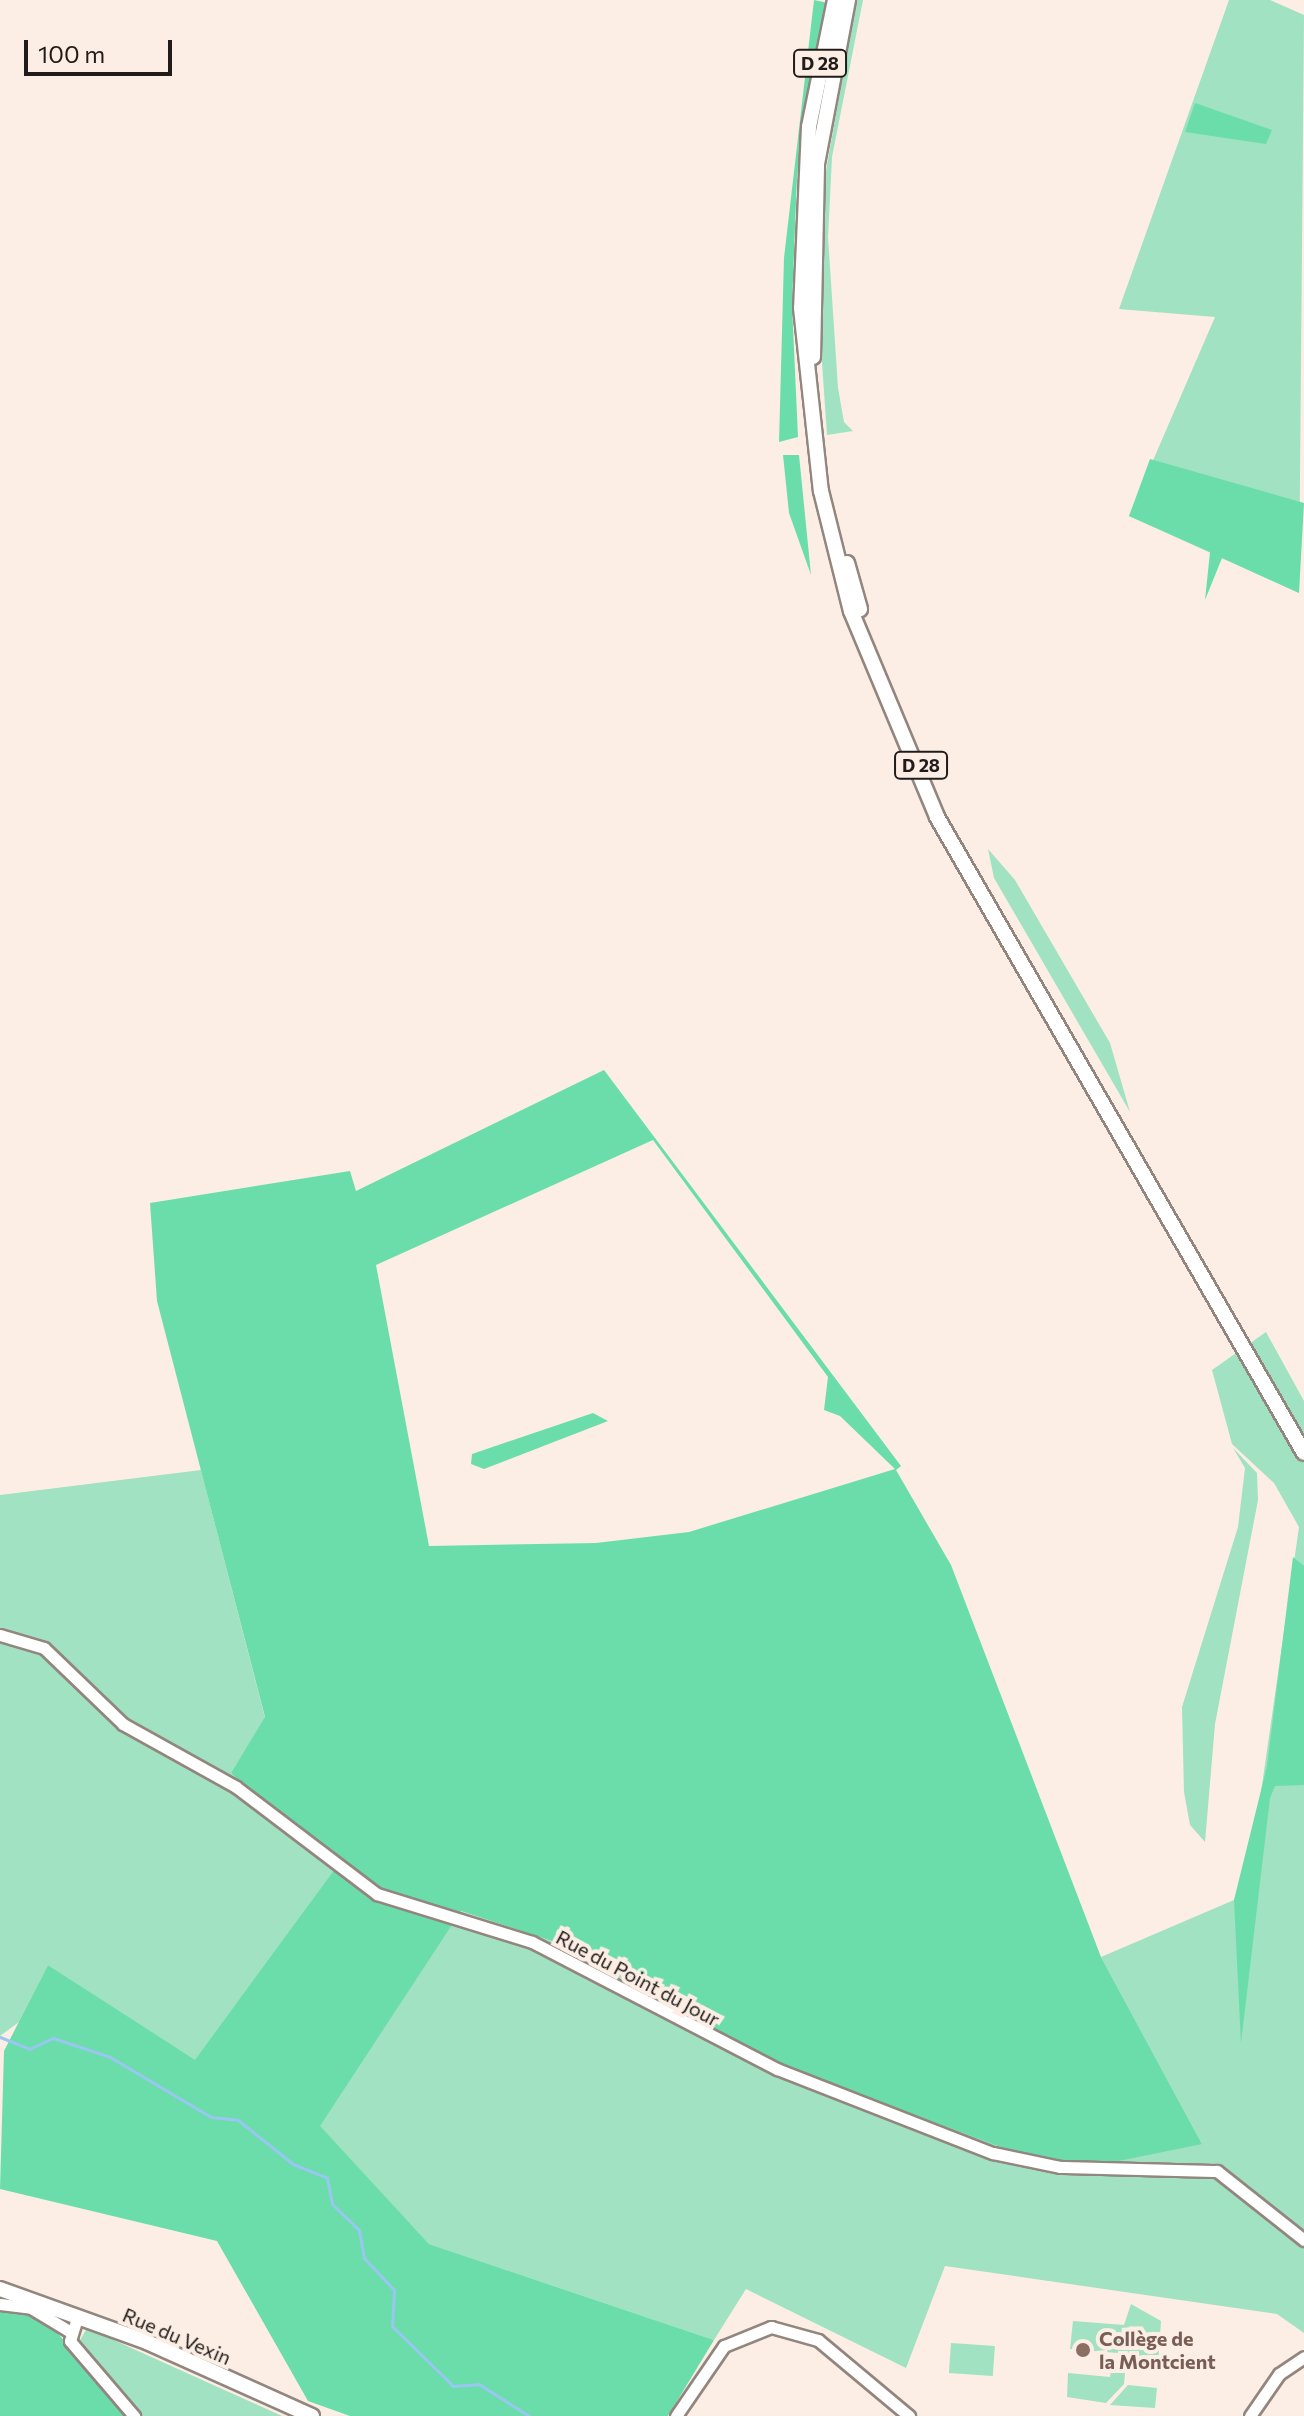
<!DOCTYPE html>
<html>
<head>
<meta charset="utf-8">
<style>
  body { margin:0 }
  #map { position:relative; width:1304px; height:2416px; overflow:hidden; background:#fceee5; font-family:Commissioner,sans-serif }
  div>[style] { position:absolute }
  .green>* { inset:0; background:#a0e2c1; transform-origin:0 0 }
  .forest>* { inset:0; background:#6addaa }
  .stream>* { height:3px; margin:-1.5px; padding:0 1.5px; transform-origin:1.5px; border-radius:1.5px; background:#99c7f1 }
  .roads { filter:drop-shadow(2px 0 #92867e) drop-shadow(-2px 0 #92867e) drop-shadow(0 2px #92867e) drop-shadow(0 -2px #92867e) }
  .minor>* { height:11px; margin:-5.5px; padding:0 5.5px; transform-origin:5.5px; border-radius:5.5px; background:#fff }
  .major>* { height:14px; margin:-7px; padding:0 7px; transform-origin:7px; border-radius:7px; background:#fff }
  .dots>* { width:22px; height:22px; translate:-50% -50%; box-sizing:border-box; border:4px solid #fceee5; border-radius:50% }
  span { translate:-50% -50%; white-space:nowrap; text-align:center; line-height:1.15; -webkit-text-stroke:8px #fceee5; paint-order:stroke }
  .shield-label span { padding:2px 6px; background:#fceee5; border:2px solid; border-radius:6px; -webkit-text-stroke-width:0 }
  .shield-label { font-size:18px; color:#211c19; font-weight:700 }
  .street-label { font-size:20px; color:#211c19 }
  .education-label { font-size:20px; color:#785e54; font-weight:700 }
  .left { translate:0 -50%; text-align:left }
  .scale { position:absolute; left:24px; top:40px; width:148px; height:36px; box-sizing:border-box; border:4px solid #211c19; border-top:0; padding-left:10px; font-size:24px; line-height:28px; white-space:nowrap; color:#211c19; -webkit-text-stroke:6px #fceee5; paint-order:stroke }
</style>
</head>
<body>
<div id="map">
  <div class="green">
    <i style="clip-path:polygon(856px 0,863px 0,832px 157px,828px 237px,838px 388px,844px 422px,853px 431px,827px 435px,817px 290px,820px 205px)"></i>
    <i style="clip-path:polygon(1229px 0,1270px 0,1304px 15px,1299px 593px,1129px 516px,1215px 317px,1119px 309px)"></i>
    <i style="clip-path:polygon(988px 849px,1015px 880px,1110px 1043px,1130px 1112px,994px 878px)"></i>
    <i style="clip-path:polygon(1266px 1332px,1304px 1401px,1304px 2333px,1277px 2314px,945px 2266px,906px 2368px,746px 2289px,714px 2340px,429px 2244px,319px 2126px,460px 1911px,585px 1952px,747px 2053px,1202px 2144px,1101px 1957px,1234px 1900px,1255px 1834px,1299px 1527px,1274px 1483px,1232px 1444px,1212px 1370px)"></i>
    <i style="clip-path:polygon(1233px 1448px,1257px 1473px,1258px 1500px,1215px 1724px,1205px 1842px,1190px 1825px,1184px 1792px,1182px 1707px,1238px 1527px,1245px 1468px)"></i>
    <i style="clip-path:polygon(201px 1470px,265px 1718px,231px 1773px,334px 1870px,195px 2061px,48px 1965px,19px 2022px,0 2036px,0 1495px)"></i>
    <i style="clip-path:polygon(1131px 2304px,1161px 2321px,1158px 2364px,1117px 2364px,1118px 2353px,1070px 2349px,1073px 2321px,1124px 2325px)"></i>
    <i style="clip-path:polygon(87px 2328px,282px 2416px,142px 2416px,79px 2342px)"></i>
    <i style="left:951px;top:2343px;width:44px;height:30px;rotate:4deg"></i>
    <i style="clip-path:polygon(1111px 2371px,1125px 2373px,1124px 2384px,1106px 2403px,1067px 2397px,1068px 2373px,1110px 2377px)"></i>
    <i style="clip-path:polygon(1128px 2385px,1157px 2388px,1155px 2408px,1110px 2405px)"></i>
  </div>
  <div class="forest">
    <i style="clip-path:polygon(814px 0,828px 3px,797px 177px,792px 305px,798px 437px,779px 442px,784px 258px)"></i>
    <i style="clip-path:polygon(1195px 103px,1272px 130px,1266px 144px,1185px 132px)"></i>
    <i style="clip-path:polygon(783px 455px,799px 455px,811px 575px,789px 513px)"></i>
    <i style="clip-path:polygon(1150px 459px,1304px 503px,1299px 593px,1222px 558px,1205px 600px,1210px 552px,1129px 516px)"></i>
    <i style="clip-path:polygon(evenodd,604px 1070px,901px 1466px,896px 1470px,951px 1565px,1101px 1957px,1202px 2144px,1094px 2166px,1009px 2150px,747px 2053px,585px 1952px,461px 1911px,320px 2126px,429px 2244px,714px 2340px,668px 2416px,350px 2416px,308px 2401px,217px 2241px,0 2189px,4px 2051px,48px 1965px,195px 2060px,334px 1870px,231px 1773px,265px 1717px,157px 1301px,150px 1203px,350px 1171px,356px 1191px,604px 1070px,653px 1140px,828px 1377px,824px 1410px,840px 1416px,895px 1469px,689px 1532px,596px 1543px,429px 1546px,376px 1265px,653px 1140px)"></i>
    <i style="clip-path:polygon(593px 1413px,608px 1421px,484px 1469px,471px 1464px,472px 1454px)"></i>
    <i style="clip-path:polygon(1293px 1557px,1304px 1566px,1304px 1785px,1275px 1786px,1270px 1798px,1241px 2043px,1234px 1900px,1267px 1766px)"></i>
    <i style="clip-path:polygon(0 2301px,47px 2321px,130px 2416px,0 2416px)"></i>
  </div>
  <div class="stream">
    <i style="left:0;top:2037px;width:31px;rotate:22deg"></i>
    <i style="left:29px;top:2049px;width:26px;rotate:-25deg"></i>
    <i style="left:53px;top:2038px;width:60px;rotate:18.4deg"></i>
    <i style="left:110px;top:2057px;width:117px;rotate:30.7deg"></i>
    <i style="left:211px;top:2117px;width:27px;rotate:6deg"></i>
    <i style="left:238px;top:2120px;width:70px;rotate:38.7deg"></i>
    <i style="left:293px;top:2164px;width:37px;rotate:22deg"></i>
    <i style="left:327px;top:2178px;width:26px;rotate:79deg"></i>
    <i style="left:332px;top:2204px;width:37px;rotate:44deg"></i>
    <i style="left:359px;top:2230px;width:28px;rotate:80deg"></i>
    <i style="left:364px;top:2258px;width:44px;rotate:46.8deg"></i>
    <i style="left:394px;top:2290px;width:36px;rotate:93deg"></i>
    <i style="left:392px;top:2326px;width:86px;rotate:44.5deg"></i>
    <i style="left:453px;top:2386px;width:26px;rotate:-4deg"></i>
    <i style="left:479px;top:2384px;width:59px;rotate:32.6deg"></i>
  </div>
  <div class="roads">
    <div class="minor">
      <i style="left:0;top:1635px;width:46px;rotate:16.5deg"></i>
      <i style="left:44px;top:1648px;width:110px;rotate:43.9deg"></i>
      <i style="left:123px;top:1724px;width:129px;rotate:29.1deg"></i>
      <i style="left:236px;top:1787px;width:177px;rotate:37.2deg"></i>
      <i style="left:377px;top:1894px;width:162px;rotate:17.2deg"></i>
      <i style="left:532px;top:1942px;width:276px;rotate:27.4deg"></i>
      <i style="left:777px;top:2069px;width:232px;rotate:21.3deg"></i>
      <i style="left:993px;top:2153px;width:68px;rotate:11.8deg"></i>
      <i style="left:1060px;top:2167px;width:157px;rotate:1.5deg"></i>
      <i style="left:1217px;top:2171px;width:111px;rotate:38.4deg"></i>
      <i style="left:0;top:2304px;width:31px;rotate:7deg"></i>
      <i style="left:31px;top:2308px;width:44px;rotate:31.2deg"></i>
      <i style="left:77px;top:2318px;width:24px;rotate:107deg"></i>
      <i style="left:70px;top:2341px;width:99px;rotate:49.5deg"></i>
      <i style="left:676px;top:2416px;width:85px;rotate:-55.6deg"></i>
      <i style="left:724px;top:2346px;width:51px;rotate:-22deg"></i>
      <i style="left:771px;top:2327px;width:49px;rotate:15.5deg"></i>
      <i style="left:818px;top:2340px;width:119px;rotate:39.9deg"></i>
      <i style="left:1250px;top:2416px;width:51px;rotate:-55.4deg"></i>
      <i style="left:1279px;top:2374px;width:30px;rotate:-34deg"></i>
    </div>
    <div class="major">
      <i style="left:835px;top:0;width:130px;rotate:101.6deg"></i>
      <i style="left:809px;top:127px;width:181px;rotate:92.5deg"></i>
      <i style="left:801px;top:308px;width:184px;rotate:83.8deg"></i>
      <i style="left:821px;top:491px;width:124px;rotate:76deg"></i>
      <i style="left:851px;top:611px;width:223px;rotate:67.3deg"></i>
      <i style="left:937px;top:817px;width:734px;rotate:60.01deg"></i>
      <i style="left:813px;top:357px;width:193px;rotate:-88.8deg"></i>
      <i style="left:817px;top:164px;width:167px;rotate:-79.3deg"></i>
      <i style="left:847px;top:563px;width:48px;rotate:74.2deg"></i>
      <i style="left:0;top:2289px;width:156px;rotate:19.8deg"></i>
      <i style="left:147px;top:2342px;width:181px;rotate:24.2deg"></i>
    </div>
  </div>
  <div class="dots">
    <i style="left:1083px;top:2350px;background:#8d6e63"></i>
  </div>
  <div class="shield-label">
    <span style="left:820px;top:63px">D 28</span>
    <span style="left:921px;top:765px">D 28</span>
  </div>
  <div class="street-label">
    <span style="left:638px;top:1978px;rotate:28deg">Rue du Point du Jour</span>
    <span style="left:177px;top:2336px;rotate:23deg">Rue du Vexin</span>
  </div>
  <div class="education-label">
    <span class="left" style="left:1099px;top:2350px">Collège de<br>la Montcient</span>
  </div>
  <div class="scale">100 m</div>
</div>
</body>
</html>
